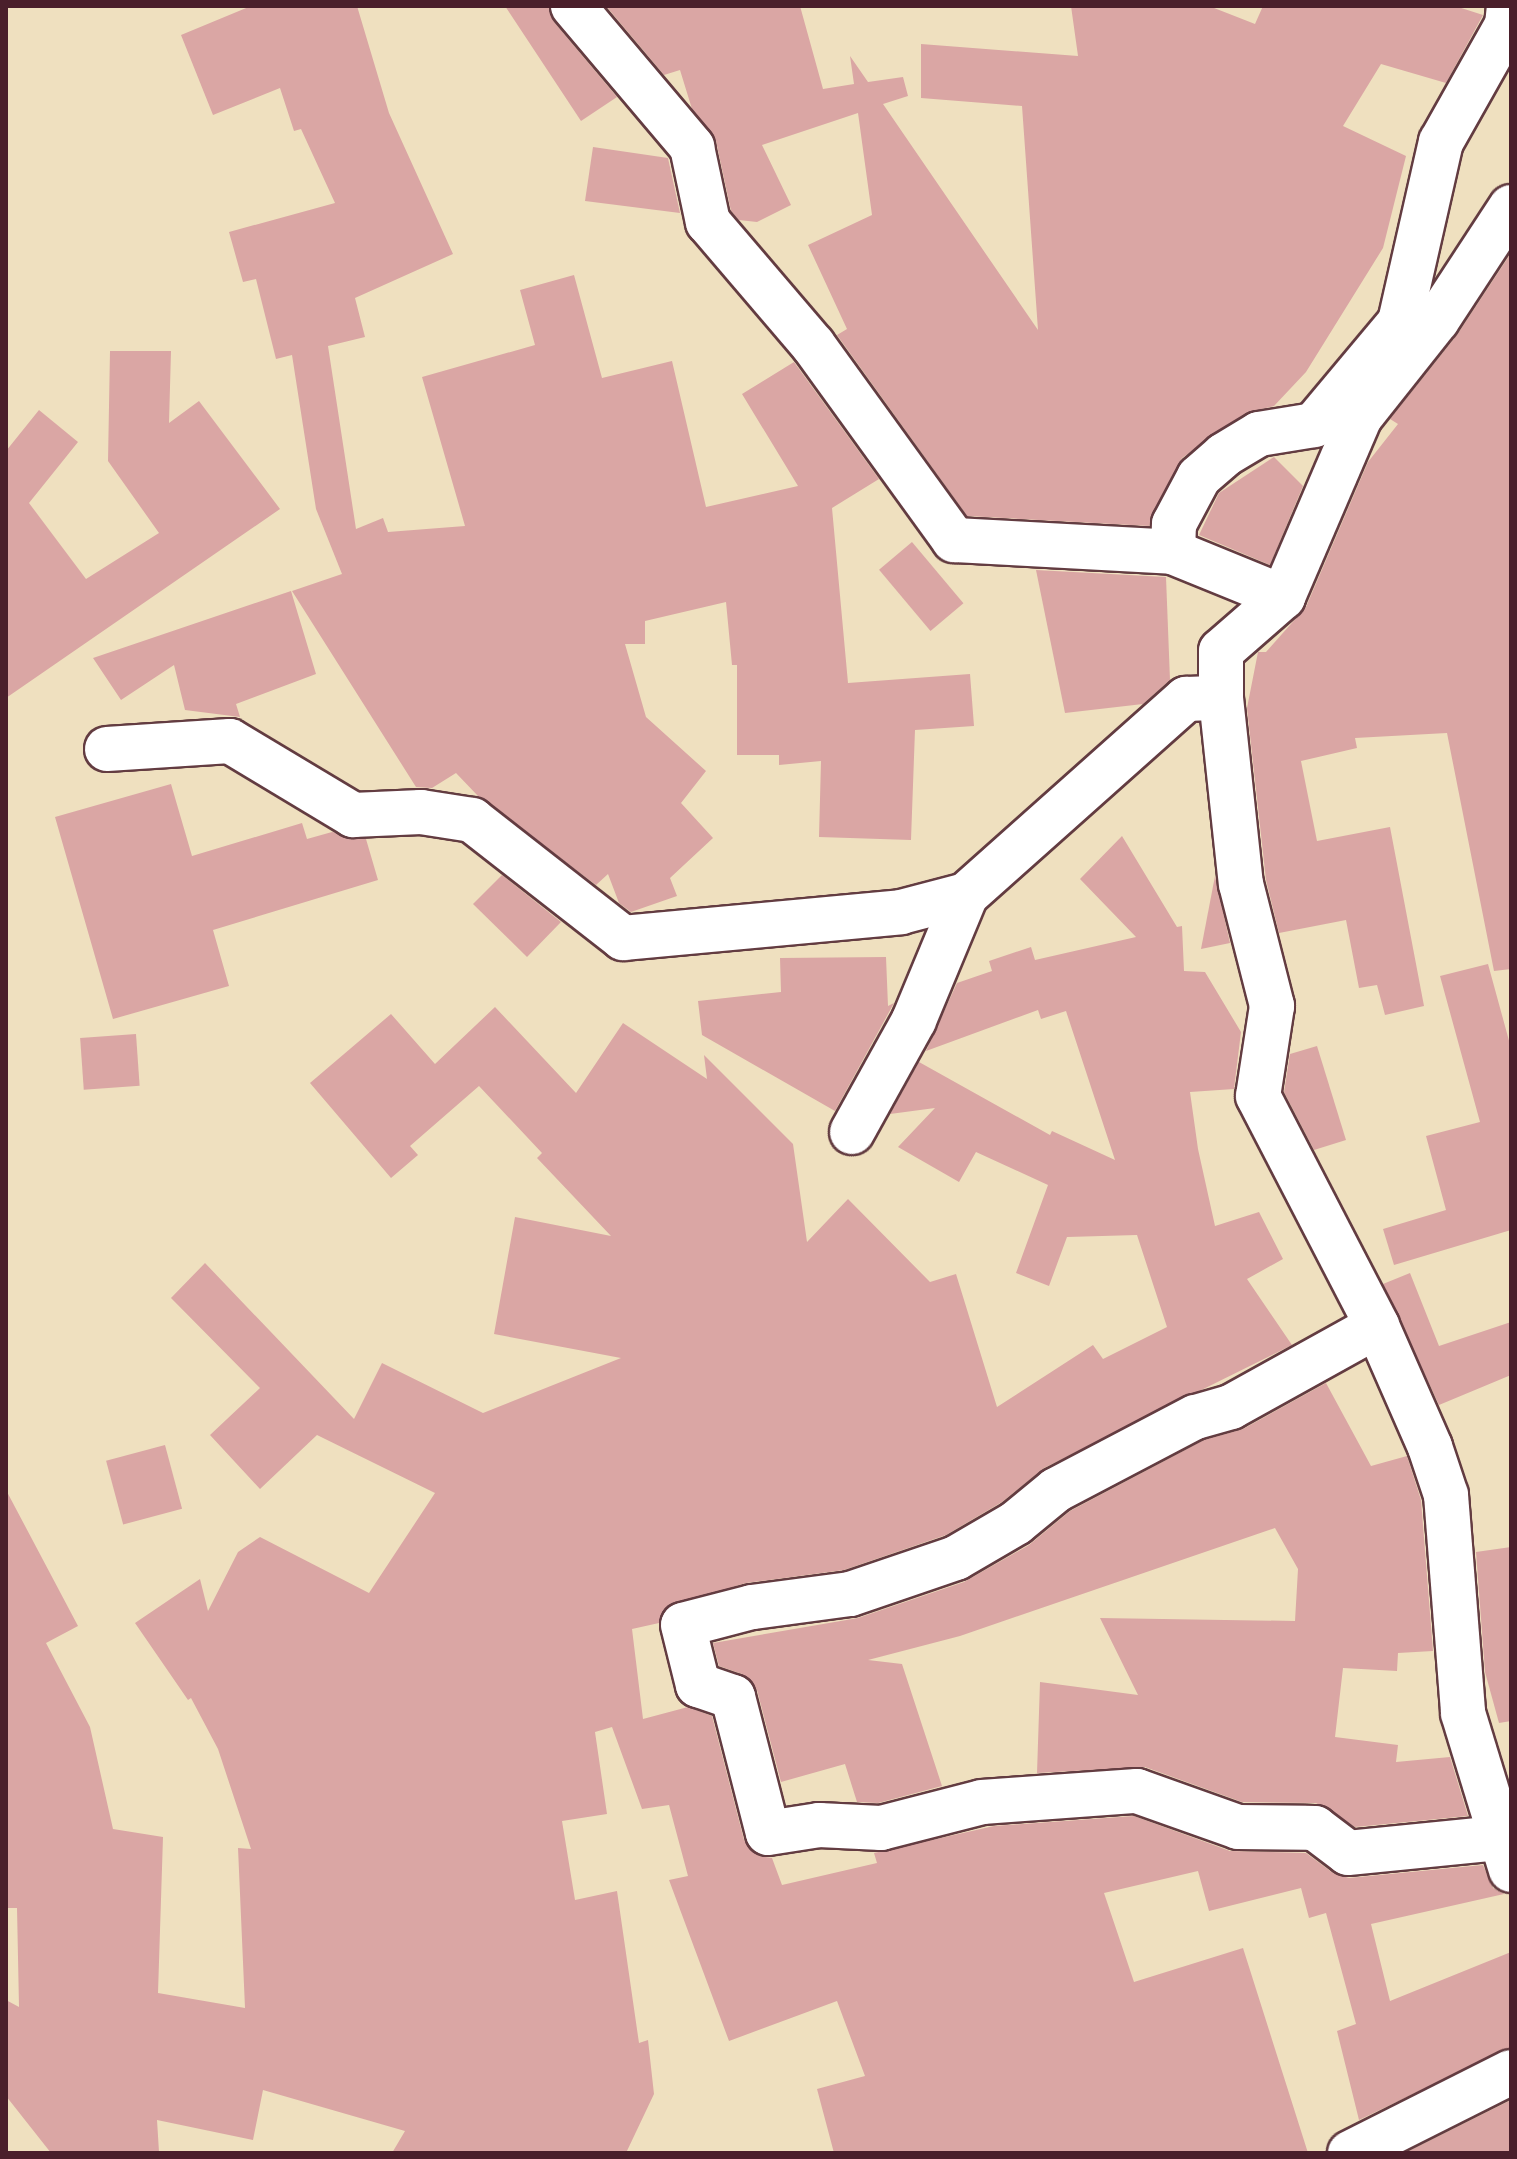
<!DOCTYPE html>
<html>
<head>
<meta charset="utf-8">
<style>
  body { margin:0 }
  #map { position:relative; width:1517px; height:2159px; overflow:hidden; background:#efe0bf; font-family:"Architects Daughter",sans-serif }
  div>[style] { position:absolute }
  .building>* { inset:0; background:#daa6a4; transform-origin:0 0 }
  .roads { filter:drop-shadow(2px 0 #633c41) drop-shadow(-2px 0 #633c41) drop-shadow(0 2px #633c41) drop-shadow(0 -2px #633c41) }
  .minor>* { height:44px; margin:-22px; padding:0 22px; transform-origin:22px; border-radius:22px; background:#fff }
  span { translate:-50% -50%; white-space:nowrap; text-align:center; line-height:1.15; -webkit-text-stroke:7px #fcf5e5; paint-order:stroke }
  .frame { position:absolute; inset:0; border:8px solid #4a1f2b; pointer-events:none }
</style>
</head>
<body>
<div id="map">
  <div class="building">
    <i style="clip-path:polygon(251px 6px,357px 6px,389px 113px,453px 254px,355px 298px,365px 337px,328px 346px,356px 529px,383px 518px,388px 532px,465px 526px,422px 377px,535px 345px,520px 290px,574px 275px,602px 378px,672px 361px,706px 507px,798px 486px,742px 394px,794px 362px,879px 479px,832px 508px,848px 683px,970px 674px,974px 726px,915px 730px,911px 840px,819px 837px,821px 761px,779px 765px,779px 755px,737px 755px,737px 665px,732px 665px,726px 602px,645px 621px,645px 644px,625px 644px,646px 717px,706px 771px,681px 803px,713px 838px,670px 878px,677px 896px,631px 912px,619px 903px,608px 874px,596px 885px,478px 796px,456px 773px,432px 788px,416px 787px,292px 591px,342px 574px,316px 509px,292px 355px,276px 359px,256px 279px,243px 282px,229px 232px,335px 203px,301px 129px,294px 131px,280px 88px,213px 115px,181px 35px)"></i>
    <i style="clip-path:polygon(505px 6px,549px 6px,554px 22px,617px 97px,581px 121px)"></i>
    <i style="clip-path:polygon(606px 6px,800px 6px,823px 89px,854px 84px,850px 56px,868px 82px,903px 77px,908px 96px,883px 104px,1038px 330px,1022px 106px,921px 98px,921px 44px,1078px 56px,1071px 6px,1209px 6px,1255px 24px,1263px 6px,1455px 6px,1483px 15px,1446px 83px,1381px 64px,1343px 126px,1406px 156px,1383px 248px,1306px 372px,1274px 406px,1246px 413px,1182px 458px,1149px 526px,967px 516px,837px 335px,847px 329px,808px 245px,872px 215px,858px 113px,762px 145px,791px 205px,757px 222px,739px 220px,731px 211px,716px 141px,692px 109px,680px 70px,664px 75px)"></i>
    <i style="clip-path:polygon(593px 147px,668px 158px,680px 213px,585px 201px)"></i>
    <i style="clip-path:polygon(1511px 253px,1511px 969px,1494px 971px,1447px 733px,1355px 738px,1357px 748px,1301px 761px,1317px 841px,1390px 827px,1424px 1006px,1385px 1015px,1377px 985px,1359px 988px,1346px 920px,1279px 933px,1266px 880px,1247px 708px,1258px 652px,1266px 652px,1306px 607px,1368px 462px,1398px 424px,1390px 419px,1457px 335px)"></i>
    <i style="clip-path:polygon(110px 351px,171px 351px,169px 423px,199px 401px,280px 509px,6px 698px,6px 451px,39px 410px,78px 442px,29px 503px,86px 579px,159px 533px,108px 461px)"></i>
    <i style="clip-path:polygon(1274px 457px,1303px 486px,1270px 565px,1199px 535px,1219px 493px)"></i>
    <i style="left:912px;top:542px;width:80px;height:43px;rotate:50deg"></i>
    <i style="clip-path:polygon(1036px 570px,1166px 577px,1170px 680px,1143px 704px,1065px 713px)"></i>
    <i style="clip-path:polygon(291px 591px,316px 674px,236px 704px,240px 717px,185px 710px,174px 665px,121px 700px,93px 658px)"></i>
    <i style="clip-path:polygon(171px 784px,192px 856px,302px 823px,307px 839px,332px 832px,366px 839px,378px 880px,213px 930px,229px 986px,113px 1019px,55px 817px)"></i>
    <i style="clip-path:polygon(1122px 836px,1177px 927px,1182px 926px,1184px 971px,1205px 972px,1241px 1032px,1234px 1089px,1190px 1092px,1198px 1149px,1215px 1226px,1259px 1212px,1283px 1259px,1247px 1279px,1292px 1345px,1044px 1468px,1002px 1502px,946px 1535px,844px 1570px,746px 1583px,666px 1607px,659px 1623px,632px 1629px,643px 1719px,688px 1707px,712px 1716px,744px 1840px,759px 1856px,772px 1858px,782px 1885px,877px 1863px,874px 1853px,994px 1826px,1134px 1816px,1230px 1851px,1306px 1853px,1333px 1873px,1349px 1878px,1483px 1865px,1493px 1888px,1504px 1894px,1371px 1924px,1390px 2001px,1511px 1952px,1511px 2047px,1359px 2120px,1337px 2031px,1356px 2024px,1326px 1913px,1309px 1918px,1301px 1888px,1209px 1911px,1198px 1871px,1104px 1893px,1134px 1982px,1243px 1948px,1308px 2153px,834px 2153px,817px 2089px,865px 2076px,837px 2001px,729px 2041px,669px 1880px,688px 1876px,669px 1805px,642px 1809px,612px 1727px,595px 1732px,607px 1814px,562px 1821px,575px 1900px,617px 1891px,639px 2043px,648px 2040px,654px 2094px,626px 2153px,392px 2153px,405px 2131px,263px 2090px,253px 2140px,157px 2120px,159px 2152px,51px 2153px,6px 2096px,6px 2000px,19px 2007px,17px 1908px,6px 1908px,6px 1490px,78px 1626px,46px 1643px,90px 1727px,113px 1829px,163px 1837px,158px 1993px,245px 2008px,238px 1848px,251px 1849px,218px 1749px,191px 1698px,188px 1700px,135px 1623px,200px 1579px,208px 1611px,238px 1552px,260px 1537px,369px 1593px,435px 1493px,317px 1435px,260px 1489px,210px 1435px,260px 1388px,171px 1298px,205px 1263px,354px 1419px,382px 1363px,483px 1413px,621px 1358px,494px 1334px,515px 1217px,611px 1236px,537px 1158px,542px 1153px,479px 1086px,410px 1146px,418px 1155px,391px 1178px,310px 1083px,391px 1014px,435px 1064px,495px 1007px,576px 1093px,623px 1023px,707px 1079px,704px 1055px,793px 1144px,807px 1242px,848px 1199px,930px 1282px,956px 1274px,997px 1407px,1093px 1345px,1103px 1359px,1167px 1327px,1137px 1235px,1067px 1237px,1049px 1286px,1016px 1273px,1048px 1185px,976px 1152px,959px 1182px,898px 1147px,935px 1108px,890px 1114px,919px 1062px,1050px 1135px,1052px 1131px,1115px 1160px,1066px 1011px,1041px 1019px,1038px 1010px,926px 1051px,957px 983px,992px 971px,989px 961px,1031px 947px,1035px 960px,1136px 937px,1080px 879px)"></i>
    <i style="clip-path:polygon(502px 875px,561px 922px,527px 957px,473px 904px)"></i>
    <i style="clip-path:polygon(1215px 876px,1230px 943px,1201px 949px)"></i>
    <i style="clip-path:polygon(886px 957px,888px 1006px,894px 1003px,835px 1111px,702px 1035px,698px 1001px,781px 992px,780px 958px)"></i>
    <i style="clip-path:polygon(1488px 964px,1511px 1048px,1511px 1230px,1394px 1265px,1383px 1229px,1446px 1210px,1426px 1136px,1480px 1122px,1440px 976px)"></i>
    <i style="left:136px;top:1034px;width:52px;height:56px;rotate:86deg"></i>
    <i style="clip-path:polygon(1317px 1046px,1346px 1140px,1314px 1150px,1284px 1092px,1290px 1054px)"></i>
    <i style="clip-path:polygon(1410px 1273px,1439px 1346px,1511px 1322px,1511px 1375px,1439px 1405px,1383px 1284px)"></i>
    <i style="clip-path:polygon(1326px 1383px,1371px 1466px,1407px 1456px,1421px 1500px,1433px 1651px,1398px 1653px,1397px 1671px,1343px 1668px,1335px 1737px,1398px 1745px,1396px 1762px,1450px 1757px,1468px 1816px,1355px 1827px,1316px 1803px,1242px 1802px,1145px 1767px,1037px 1773px,1040px 1682px,1138px 1695px,1100px 1618px,1295px 1621px,1298px 1569px,1275px 1528px,960px 1636px,868px 1660px,902px 1664px,942px 1786px,878px 1803px,857px 1802px,845px 1764px,781px 1782px,757px 1690px,742px 1674px,719px 1666px,713px 1643px,858px 1618px,964px 1582px,1029px 1545px,1070px 1511px,1204px 1440px,1243px 1429px)"></i>
    <i style="left:165px;top:1445px;width:66px;height:61px;rotate:75deg"></i>
    <i style="clip-path:polygon(1511px 1547px,1511px 1721px,1499px 1723px,1485px 1672px,1476px 1552px)"></i>
    <i style="clip-path:polygon(1511px 2100px,1511px 2153px,1409px 2151px)"></i>
  </div>
  <div class="roads">
    <div class="minor">
      <i style="left:573px;top:6px;width:185px;rotate:49.8deg"></i>
      <i style="left:692px;top:147px;width:77px;rotate:78deg"></i>
      <i style="left:708px;top:222px;width:162px;rotate:49.5deg"></i>
      <i style="left:813px;top:345px;width:241px;rotate:54.1deg"></i>
      <i style="left:954px;top:540px;width:219px;rotate:3.1deg"></i>
      <i style="left:1511px;top:207px;width:135px;rotate:123.2deg"></i>
      <i style="left:1437px;top:320px;width:124px;rotate:128.4deg"></i>
      <i style="left:1360px;top:417px;width:196px;rotate:113.2deg"></i>
      <i style="left:1283px;top:597px;width:82px;rotate:138.9deg"></i>
      <i style="left:1221px;top:651px;width:47px;rotate:90deg"></i>
      <i style="left:1221px;top:698px;width:187px;rotate:83.9deg"></i>
      <i style="left:1241px;top:884px;width:126px;rotate:75.7deg"></i>
      <i style="left:1272px;top:1006px;width:91px;rotate:98.8deg"></i>
      <i style="left:1258px;top:1096px;width:259px;rotate:62.6deg"></i>
      <i style="left:1377px;top:1326px;width:132px;rotate:66.3deg"></i>
      <i style="left:1430px;top:1447px;width:51px;rotate:71.6deg"></i>
      <i style="left:1446px;top:1495px;width:219px;rotate:85.5deg"></i>
      <i style="left:1463px;top:1713px;width:164px;rotate:73deg"></i>
      <i style="left:1283px;top:597px;width:119px;rotate:-157.8deg"></i>
      <i style="left:1173px;top:552px;width:28px;rotate:-88deg"></i>
      <i style="left:1174px;top:524px;width:53px;rotate:-62deg"></i>
      <i style="left:1199px;top:477px;width:33px;rotate:-41deg"></i>
      <i style="left:1224px;top:455px;width:41px;rotate:-31deg"></i>
      <i style="left:1259px;top:434px;width:56px;rotate:-9.3deg"></i>
      <i style="left:1314px;top:425px;width:134px;rotate:-50.1deg"></i>
      <i style="left:1400px;top:322px;width:185px;rotate:-77.2deg"></i>
      <i style="left:1441px;top:142px;width:134px;rotate:-60.6deg"></i>
      <i style="left:1507px;top:25px;width:19px;rotate:-84deg"></i>
      <i style="left:107px;top:749px;width:123px;rotate:-3.7deg"></i>
      <i style="left:230px;top:741px;width:144px;rotate:31deg"></i>
      <i style="left:353px;top:815px;width:68px;rotate:-2.5deg"></i>
      <i style="left:421px;top:812px;width:52px;rotate:8.9deg"></i>
      <i style="left:472px;top:820px;width:192px;rotate:38deg"></i>
      <i style="left:623px;top:938px;width:279px;rotate:-5.3deg"></i>
      <i style="left:901px;top:912px;width:67px;rotate:-14.7deg"></i>
      <i style="left:966px;top:895px;width:295px;rotate:-41.7deg"></i>
      <i style="left:1186px;top:699px;width:35px;rotate:-2deg"></i>
      <i style="left:852px;top:1132px;width:128px;rotate:-61deg"></i>
      <i style="left:914px;top:1020px;width:135px;rotate:-67.4deg"></i>
      <i style="left:1377px;top:1326px;width:167px;rotate:151deg"></i>
      <i style="left:1231px;top:1407px;width:37px;rotate:164deg"></i>
      <i style="left:1195px;top:1417px;width:157px;rotate:152.3deg"></i>
      <i style="left:1056px;top:1490px;width:52px;rotate:140.5deg"></i>
      <i style="left:1016px;top:1523px;width:69px;rotate:149.7deg"></i>
      <i style="left:956px;top:1558px;width:112px;rotate:161.2deg"></i>
      <i style="left:850px;top:1594px;width:99px;rotate:172.4deg"></i>
      <i style="left:752px;top:1607px;width:71px;rotate:165.4deg"></i>
      <i style="left:683px;top:1625px;width:62px;rotate:76deg"></i>
      <i style="left:698px;top:1685px;width:37px;rotate:19deg"></i>
      <i style="left:733px;top:1697px;width:140px;rotate:75.6deg"></i>
      <i style="left:768px;top:1833px;width:52px;rotate:-8.9deg"></i>
      <i style="left:819px;top:1825px;width:62px;rotate:2.8deg"></i>
      <i style="left:881px;top:1828px;width:104px;rotate:-14.4deg"></i>
      <i style="left:982px;top:1802px;width:155px;rotate:-4.1deg"></i>
      <i style="left:1137px;top:1791px;width:107px;rotate:19.6deg"></i>
      <i style="left:1238px;top:1827px;width:77px;rotate:0.7deg"></i>
      <i style="left:1315px;top:1828px;width:41px;rotate:37.1deg"></i>
      <i style="left:1348px;top:1853px;width:151px;rotate:-5.7deg"></i>
      <i style="left:1350px;top:2153px;width:180px;rotate:-26.7deg"></i>
    </div>
  </div>
  <div class="frame"></div>
</div>
</body>
</html>
